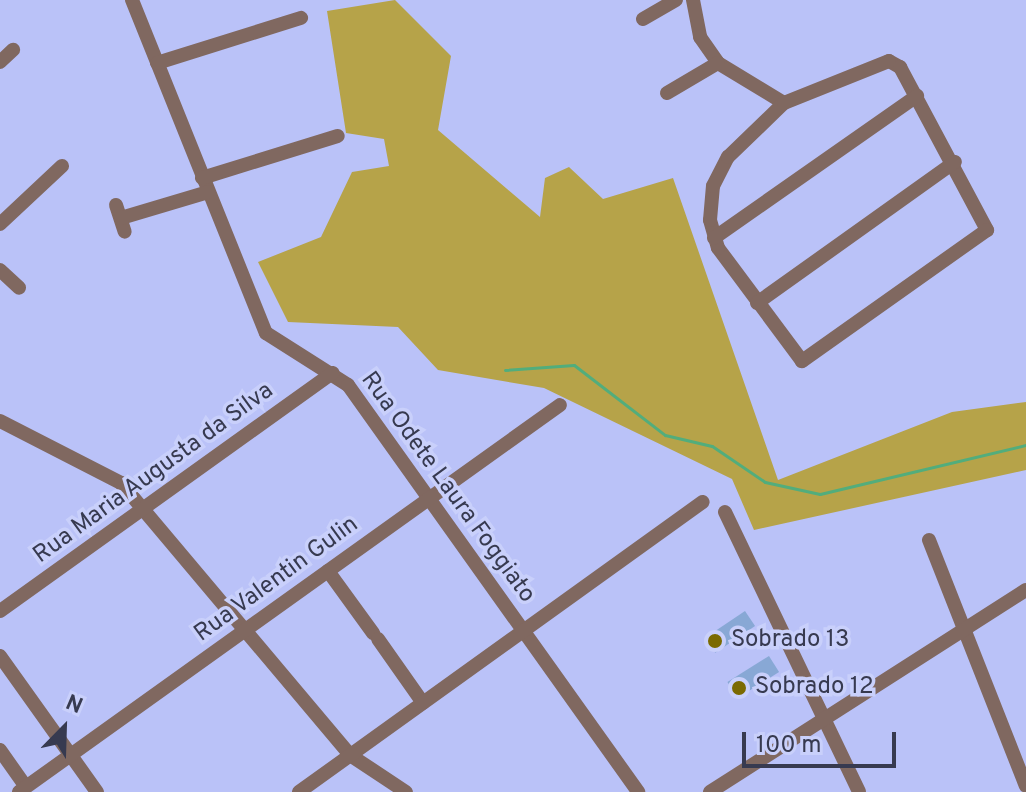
<!DOCTYPE html>
<html>
<head>
<meta charset="utf-8">
<style>
  body { margin:0 }
  #map { position:relative; width:1026px; height:792px; overflow:hidden; background:#bac2f8; font-family:Overpass,sans-serif }
  div>[style] { position:absolute }
  .green>* { inset:0; background:#b6a349 }
  .stream>* { height:3px; margin:-1.5px; padding:0 1.5px; transform-origin:1.5px; border-radius:1.5px; background:#52ad7c }
  .building>* { inset:0; background:#88a8d5; transform-origin:0 0 }
  .minor>* { height:14px; margin:-7px; padding:0 7px; transform-origin:7px; border-radius:7px; background:#806860 }
  .dots>* { width:22px; height:22px; translate:-50% -50%; box-sizing:border-box; border:4px solid #c9d0fb; border-radius:50% }
  span { translate:-50% -50%; white-space:nowrap; text-align:center; line-height:1.15; -webkit-text-stroke:7px #c9d0fb; paint-order:stroke }
  .street-label { font-size:24px; color:#373a50 }
  .poi-label { font-size:24px; color:#373a50 }
  .left { translate:0 -50%; text-align:left }
  .north { position:absolute; left:24px; top:688px; width:80px; height:80px; -webkit-text-stroke:6px #c9d0fb; paint-order:stroke; rotate:23deg; font-size:22px; font-weight:700; line-height:32px; text-align:center; color:#373a50 }
  .north::after { content:''; display:block; margin:auto; width:28px; height:36px; background:#373a50; clip-path:polygon(50% 0,100% 100%,50% 72%,0 100%) }
  .scale { position:absolute; left:742px; top:732px; width:154px; height:36px; box-sizing:border-box; border:4px solid #373a50; border-top:0; padding-left:10px; font-size:24px; line-height:28px; white-space:nowrap; color:#373a50; -webkit-text-stroke:6px #c9d0fb; paint-order:stroke }
</style>
</head>
<body>
<div id="map">
  <div class="green">
    <i style="clip-path:polygon(395px 0,451px 56px,438px 130px,540px 217px,545px 178px,569px 167px,603px 199px,673px 178px,778px 480px,952px 412px,1026px 402px,1026px 470px,754px 530px,732px 479px,544px 388px,438px 370px,398px 327px,288px 322px,258px 262px,321px 237px,352px 172px,389px 166px,384px 139px,346px 133px,327px 11px)"></i>
  </div>
  <div class="stream">
    <i style="left:505px;top:370px;width:69px;rotate:-4.1deg"></i>
    <i style="left:574px;top:365px;width:115px;rotate:37.6deg"></i>
    <i style="left:665px;top:435px;width:48px;rotate:13.2deg"></i>
    <i style="left:712px;top:446px;width:64px;rotate:34.2deg"></i>
    <i style="left:765px;top:482px;width:56px;rotate:12.3deg"></i>
    <i style="left:820px;top:494px;width:212px;rotate:-13.4deg"></i>
  </div>
  <div class="building">
    <i style="left:745px;top:611px;width:18px;height:48px;rotate:56deg"></i>
    <i style="left:769px;top:656px;width:19px;height:49px;rotate:58deg"></i>
  </div>
  <div class="minor">
    <i style="left:132px;top:0;width:359px;rotate:68.1deg"></i>
    <i style="left:266px;top:333px;width:97px;rotate:32.4deg"></i>
    <i style="left:348px;top:385px;width:500px;rotate:54.5deg"></i>
    <i style="left:693px;top:0;width:38px;rotate:79deg"></i>
    <i style="left:700px;top:37px;width:32px;rotate:55deg"></i>
    <i style="left:718px;top:63px;width:77px;rotate:31.2deg"></i>
    <i style="left:643px;top:19px;width:38px;rotate:-30deg"></i>
    <i style="left:889px;top:61px;width:13px;rotate:29deg"></i>
    <i style="left:900px;top:67px;width:185px;rotate:61.9deg"></i>
    <i style="left:987px;top:230px;width:227px;rotate:144.7deg"></i>
    <i style="left:802px;top:361px;width:141px;rotate:-126.6deg"></i>
    <i style="left:718px;top:248px;width:29px;rotate:-106deg"></i>
    <i style="left:710px;top:220px;width:34px;rotate:-85deg"></i>
    <i style="left:713px;top:186px;width:33px;rotate:-63deg"></i>
    <i style="left:728px;top:157px;width:78px;rotate:-44deg"></i>
    <i style="left:784px;top:103px;width:113px;rotate:-21.8deg"></i>
    <i style="left:0;top:62px;width:18px;rotate:-43deg"></i>
    <i style="left:157px;top:63px;width:151px;rotate:-17.4deg"></i>
    <i style="left:667px;top:93px;width:59px;rotate:-30.5deg"></i>
    <i style="left:202px;top:178px;width:142px;rotate:-17.2deg"></i>
    <i style="left:116px;top:205px;width:28px;rotate:72deg"></i>
    <i style="left:121px;top:218px;width:91px;rotate:-16.6deg"></i>
    <i style="left:0;top:224px;width:85px;rotate:-43.1deg"></i>
    <i style="left:714px;top:238px;width:248px;rotate:-35deg"></i>
    <i style="left:0;top:270px;width:26px;rotate:43deg"></i>
    <i style="left:757px;top:303px;width:243px;rotate:-35.5deg"></i>
    <i style="left:0;top:421px;width:136px;rotate:27.1deg"></i>
    <i style="left:121px;top:483px;width:356px;rotate:49.9deg"></i>
    <i style="left:350px;top:755px;width:67px;rotate:33.5deg"></i>
    <i style="left:725px;top:512px;width:310px;rotate:64.4deg"></i>
    <i style="left:929px;top:540px;width:264px;rotate:68.5deg"></i>
    <i style="left:328px;top:571px;width:77px;rotate:54deg"></i>
    <i style="left:0;top:611px;width:409px;rotate:-35.6deg"></i>
    <i style="left:378px;top:639px;width:78px;rotate:54.9deg"></i>
    <i style="left:0;top:656px;width:167px;rotate:54.5deg"></i>
    <i style="left:0;top:750px;width:45px;rotate:54.9deg"></i>
    <i style="left:19px;top:792px;width:665px;rotate:-35.58deg"></i>
    <i style="left:299px;top:792px;width:497px;rotate:-35.7deg"></i>
    <i style="left:710px;top:792px;width:375px;rotate:-32.6deg"></i>
  </div>
  <div class="dots">
    <i style="left:715px;top:641px;background:#7b6a01"></i>
    <i style="left:739px;top:688px;background:#7b6a01"></i>
  </div>
  <div class="street-label">
    <span style="left:154px;top:474px;rotate:-36deg">Rua Maria Augusta da Silva</span>
    <span style="left:447px;top:488px;rotate:54deg">Rua Odete Laura Foggiato</span>
    <span style="left:277px;top:580px;rotate:-36deg">Rua Valentin Gulin</span>
  </div>
  <div class="poi-label">
    <span class="left" style="left:731px;top:641px">Sobrado 13</span>
    <span class="left" style="left:755px;top:688px">Sobrado 12</span>
  </div>
  <div class="north">N</div>
  <div class="scale">100 m</div>
</div>
</body>
</html>
